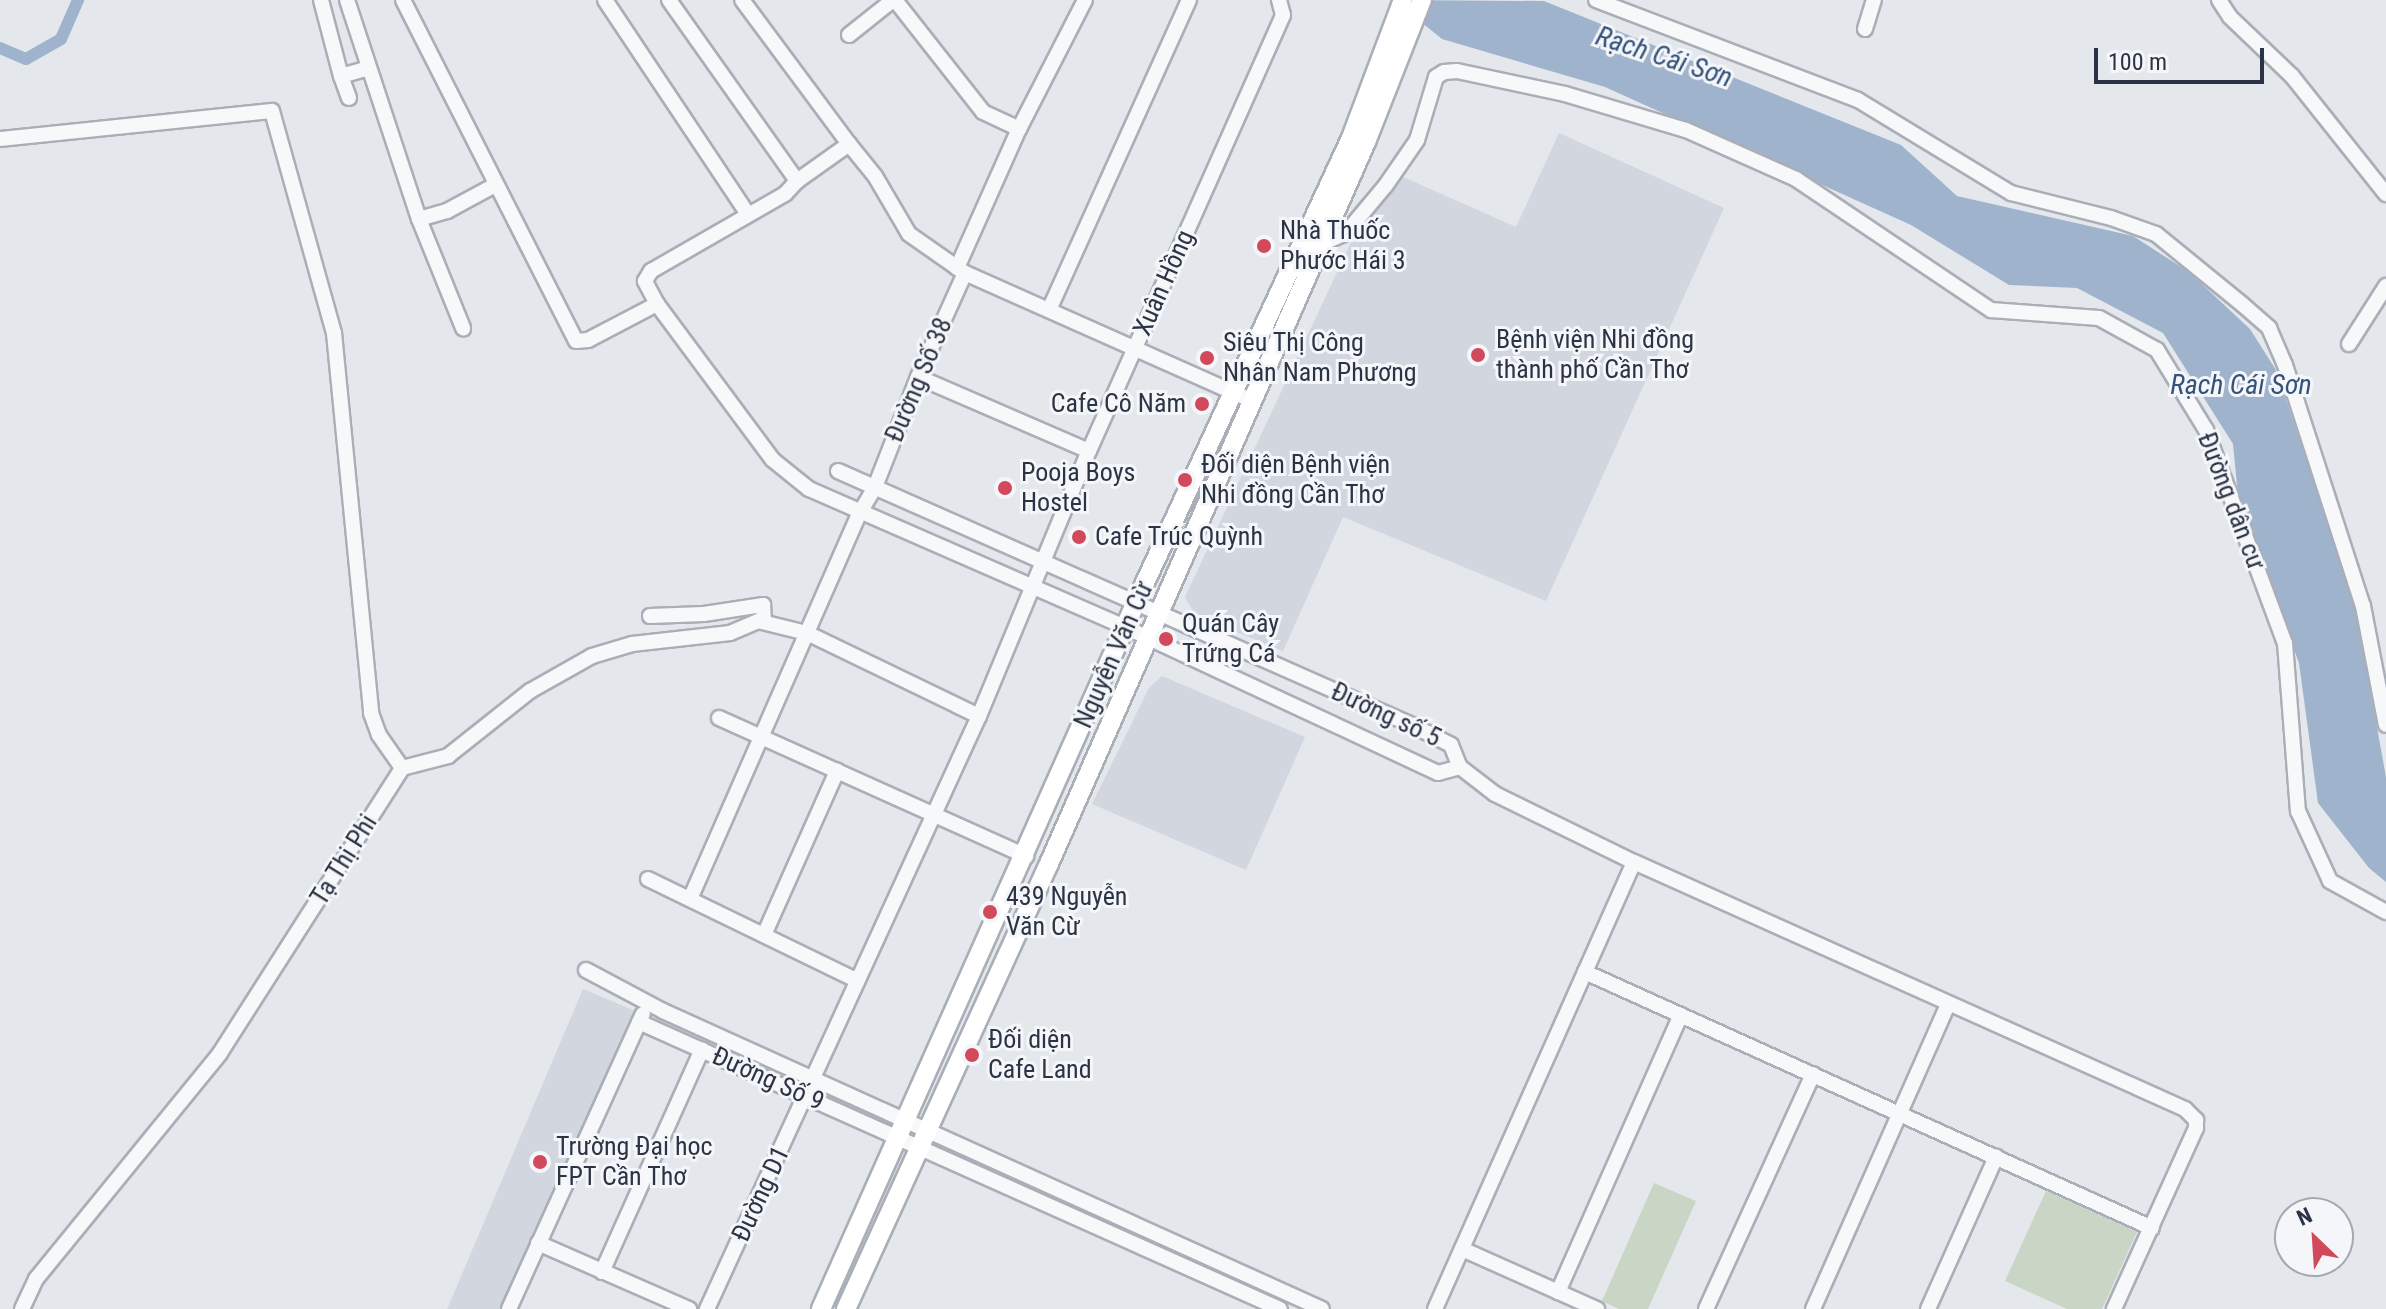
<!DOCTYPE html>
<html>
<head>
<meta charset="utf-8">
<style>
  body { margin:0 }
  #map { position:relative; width:2386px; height:1309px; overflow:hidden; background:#e4e7ec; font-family:"Roboto Condensed",sans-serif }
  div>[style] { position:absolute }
  .built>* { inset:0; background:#d2d6de; transform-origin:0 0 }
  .green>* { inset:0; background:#c9d6c5 }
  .water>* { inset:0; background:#9fb4cc }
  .canal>* { height:12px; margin:-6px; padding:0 6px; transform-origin:6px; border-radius:6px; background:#9fb4cc }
  .roads { filter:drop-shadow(2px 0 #a9aeb7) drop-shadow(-2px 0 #a9aeb7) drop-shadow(0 2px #a9aeb7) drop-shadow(0 -2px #a9aeb7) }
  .minor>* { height:14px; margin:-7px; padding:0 7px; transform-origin:7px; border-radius:7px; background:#f7f8fa }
  .major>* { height:18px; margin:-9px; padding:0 9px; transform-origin:9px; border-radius:9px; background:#fff }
  .dots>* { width:22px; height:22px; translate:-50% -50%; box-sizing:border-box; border:4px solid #f4f6f9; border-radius:50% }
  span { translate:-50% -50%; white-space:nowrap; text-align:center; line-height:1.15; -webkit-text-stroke:6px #f4f6f9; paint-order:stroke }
  .poi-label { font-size:26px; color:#2b3445 }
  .left { translate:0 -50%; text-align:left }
  .right { translate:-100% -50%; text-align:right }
  .street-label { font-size:26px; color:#2b3445 }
  .water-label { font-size:28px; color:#34527a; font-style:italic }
  .north { position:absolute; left:2274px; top:1197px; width:80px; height:80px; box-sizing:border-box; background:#f4f6f9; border:2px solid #a4a8b1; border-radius:50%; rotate:335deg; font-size:22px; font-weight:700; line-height:32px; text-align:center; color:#2b3445 }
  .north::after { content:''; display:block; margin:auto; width:28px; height:36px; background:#d1495b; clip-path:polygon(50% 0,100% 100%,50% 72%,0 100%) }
  .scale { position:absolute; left:2094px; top:48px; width:170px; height:36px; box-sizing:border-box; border:4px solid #2b3445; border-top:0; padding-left:10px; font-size:24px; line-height:28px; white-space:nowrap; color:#2b3445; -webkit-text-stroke:6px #f4f6f9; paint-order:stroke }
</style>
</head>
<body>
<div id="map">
  <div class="built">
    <i style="clip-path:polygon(1559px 133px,1724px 208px,1546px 601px,1343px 517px,1283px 651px,1195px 615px,1185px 597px,1355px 234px,1401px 176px,1516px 227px)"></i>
    <i style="clip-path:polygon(1162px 676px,1305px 737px,1246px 870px,1092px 804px,1149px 688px)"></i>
    <i style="left:583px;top:989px;width:63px;height:351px;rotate:23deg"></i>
  </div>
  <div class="green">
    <i style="clip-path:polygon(1654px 1183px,1696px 1201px,1648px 1309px,1619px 1309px,1602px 1301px)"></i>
    <i style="clip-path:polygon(2046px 1191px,2137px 1232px,2102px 1309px,2067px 1309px,2005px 1281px)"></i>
  </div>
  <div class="water">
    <i style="clip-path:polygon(1394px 0,1544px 1px,1901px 145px,1957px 196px,2133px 236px,2189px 272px,2250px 329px,2276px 370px,2354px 601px,2386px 777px,2386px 882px,2369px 868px,2318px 803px,2299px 663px,2238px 495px,2233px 444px,2163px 333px,2077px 288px,2009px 285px,1911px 225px,1605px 87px,1442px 39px)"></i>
  </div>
  <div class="canal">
    <i style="left:0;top:48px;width:28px;rotate:23deg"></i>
    <i style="left:26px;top:59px;width:40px;rotate:-29.7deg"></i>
    <i style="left:61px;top:39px;width:43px;rotate:-66.4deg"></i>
  </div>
  <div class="roads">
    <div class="minor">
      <i style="left:321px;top:0;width:79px;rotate:75.3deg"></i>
      <i style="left:347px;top:0;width:231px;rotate:71.8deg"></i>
      <i style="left:419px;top:219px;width:118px;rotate:68deg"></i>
      <i style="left:403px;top:0;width:382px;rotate:63.1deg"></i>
      <i style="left:576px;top:341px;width:12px;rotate:-5deg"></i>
      <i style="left:588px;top:340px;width:78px;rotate:-27.6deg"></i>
      <i style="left:657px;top:304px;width:194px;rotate:53.4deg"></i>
      <i style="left:773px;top:460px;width:46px;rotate:38.9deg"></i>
      <i style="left:809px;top:489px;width:345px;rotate:23.6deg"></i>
      <i style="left:1125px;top:627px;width:345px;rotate:25deg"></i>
      <i style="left:1438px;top:773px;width:23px;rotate:-15deg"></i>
      <i style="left:605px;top:0;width:256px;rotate:56.3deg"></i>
      <i style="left:669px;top:0;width:222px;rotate:54.7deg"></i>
      <i style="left:895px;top:0;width:142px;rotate:51.8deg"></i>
      <i style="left:983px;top:112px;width:40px;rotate:25deg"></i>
      <i style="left:1019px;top:129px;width:145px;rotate:-62.9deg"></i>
      <i style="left:1596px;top:0;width:280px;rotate:20.9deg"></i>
      <i style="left:1858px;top:100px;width:179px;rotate:31.3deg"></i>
      <i style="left:2011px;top:193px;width:103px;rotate:14deg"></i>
      <i style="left:2111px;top:218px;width:48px;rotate:19.6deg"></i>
      <i style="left:2156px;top:234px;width:112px;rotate:39.2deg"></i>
      <i style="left:2243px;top:305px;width:35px;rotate:41deg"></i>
      <i style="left:2269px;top:328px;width:40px;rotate:66.6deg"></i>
      <i style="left:2285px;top:365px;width:253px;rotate:72.1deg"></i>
      <i style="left:2363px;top:606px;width:121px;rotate:79.1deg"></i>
      <i style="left:2219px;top:0;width:20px;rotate:57deg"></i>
      <i style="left:2230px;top:17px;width:86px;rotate:43.6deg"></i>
      <i style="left:2292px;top:76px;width:151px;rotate:51.5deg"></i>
      <i style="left:1865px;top:29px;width:30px;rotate:-73deg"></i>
      <i style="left:849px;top:35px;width:56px;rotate:-38.5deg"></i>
      <i style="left:349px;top:98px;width:23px;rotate:-110deg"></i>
      <i style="left:341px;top:76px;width:29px;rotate:-16deg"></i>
      <i style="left:0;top:139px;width:273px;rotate:-5.9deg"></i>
      <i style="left:272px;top:111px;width:230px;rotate:74.4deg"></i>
      <i style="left:334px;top:333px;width:382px;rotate:84.4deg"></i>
      <i style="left:371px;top:713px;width:23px;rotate:70deg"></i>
      <i style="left:379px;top:735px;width:40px;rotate:55.1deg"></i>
      <i style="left:849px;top:144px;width:41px;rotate:50.9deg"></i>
      <i style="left:875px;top:176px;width:67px;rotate:59.6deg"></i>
      <i style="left:909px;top:234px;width:68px;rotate:34.9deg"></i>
      <i style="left:965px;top:273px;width:314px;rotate:24deg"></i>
      <i style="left:419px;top:219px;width:29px;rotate:-16deg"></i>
      <i style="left:447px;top:211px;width:55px;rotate:-28.4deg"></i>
      <i style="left:1321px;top:244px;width:27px;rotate:-24deg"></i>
      <i style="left:1346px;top:233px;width:62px;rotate:-50.2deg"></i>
      <i style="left:1386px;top:185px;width:55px;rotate:-55.4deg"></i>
      <i style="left:1417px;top:140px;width:66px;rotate:-73.2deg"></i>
      <i style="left:1436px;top:77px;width:9px;rotate:-32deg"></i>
      <i style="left:1444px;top:72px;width:13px;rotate:-4deg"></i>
      <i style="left:1457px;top:71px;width:110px;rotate:12deg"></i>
      <i style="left:1565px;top:94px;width:126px;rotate:16.6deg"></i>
      <i style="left:1686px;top:130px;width:120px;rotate:24deg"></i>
      <i style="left:1796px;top:179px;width:235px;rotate:33.9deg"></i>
      <i style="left:1991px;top:310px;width:108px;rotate:4.2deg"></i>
      <i style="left:2099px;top:318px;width:66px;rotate:28.9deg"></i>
      <i style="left:2157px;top:350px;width:94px;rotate:58.5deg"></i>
      <i style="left:2206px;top:430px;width:227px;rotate:69.7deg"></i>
      <i style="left:2285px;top:643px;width:169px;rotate:85.6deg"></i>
      <i style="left:2298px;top:811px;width:77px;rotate:65.4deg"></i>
      <i style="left:2330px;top:881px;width:64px;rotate:29deg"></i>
      <i style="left:957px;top:268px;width:152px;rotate:-66deg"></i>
      <i style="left:657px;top:304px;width:26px;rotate:-118deg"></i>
      <i style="left:645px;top:281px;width:12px;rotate:-59deg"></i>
      <i style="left:651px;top:271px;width:155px;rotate:-29.9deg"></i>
      <i style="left:785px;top:194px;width:18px;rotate:-47deg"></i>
      <i style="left:797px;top:181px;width:64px;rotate:-35.4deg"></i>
      <i style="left:849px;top:144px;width:179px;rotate:-126.6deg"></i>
      <i style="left:1049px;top:310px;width:340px;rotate:-65.7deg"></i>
      <i style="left:2349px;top:344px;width:69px;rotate:-57.5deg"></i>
      <i style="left:918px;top:377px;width:186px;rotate:23.4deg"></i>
      <i style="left:838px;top:471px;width:628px;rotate:23.87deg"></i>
      <i style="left:1412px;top:725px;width:44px;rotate:27.1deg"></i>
      <i style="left:1451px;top:745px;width:24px;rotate:68deg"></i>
      <i style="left:650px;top:616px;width:54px;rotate:-2.1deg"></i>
      <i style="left:704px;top:614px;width:60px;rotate:-8.7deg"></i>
      <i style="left:763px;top:605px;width:15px;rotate:86deg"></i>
      <i style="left:719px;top:718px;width:337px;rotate:24.2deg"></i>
      <i style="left:1460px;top:767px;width:44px;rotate:37.6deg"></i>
      <i style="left:1495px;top:794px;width:155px;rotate:26.1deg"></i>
      <i style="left:1634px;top:862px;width:604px;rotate:24.15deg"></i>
      <i style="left:2185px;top:1109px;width:16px;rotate:45deg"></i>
      <i style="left:2196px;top:1120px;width:8px;rotate:90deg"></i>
      <i style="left:2196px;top:1128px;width:199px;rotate:114.4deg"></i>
      <i style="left:648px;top:879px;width:233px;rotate:25.9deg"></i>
      <i style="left:690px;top:899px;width:420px;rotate:-66.3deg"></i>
      <i style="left:859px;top:514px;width:31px;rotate:-59deg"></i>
      <i style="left:875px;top:487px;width:118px;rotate:-68.6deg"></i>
      <i style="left:918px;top:377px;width:114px;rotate:-65.7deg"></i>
      <i style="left:764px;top:935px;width:180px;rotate:-66deg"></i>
      <i style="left:586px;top:970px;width:87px;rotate:28deg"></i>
      <i style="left:663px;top:1011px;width:723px;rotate:24.33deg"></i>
      <i style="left:1585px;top:972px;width:622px;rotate:24.3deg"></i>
      <i style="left:639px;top:1022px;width:702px;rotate:24.12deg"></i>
      <i style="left:538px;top:1243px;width:165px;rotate:23.6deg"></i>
      <i style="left:1462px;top:1249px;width:148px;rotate:24deg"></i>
      <i style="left:602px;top:1272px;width:244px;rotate:-65.8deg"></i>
      <i style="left:1558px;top:1292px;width:303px;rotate:-66.1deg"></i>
      <i style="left:22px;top:1309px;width:33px;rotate:-65deg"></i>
      <i style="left:36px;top:1279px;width:291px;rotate:-50.8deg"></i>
      <i style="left:220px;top:1053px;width:338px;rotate:-57.4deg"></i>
      <i style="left:402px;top:768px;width:48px;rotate:-14.6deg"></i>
      <i style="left:448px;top:756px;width:105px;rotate:-38.4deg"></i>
      <i style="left:530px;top:691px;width:71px;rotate:-29.4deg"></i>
      <i style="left:592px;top:656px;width:42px;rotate:-16.7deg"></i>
      <i style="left:632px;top:644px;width:99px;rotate:-6.4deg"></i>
      <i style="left:730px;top:633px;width:30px;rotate:-23deg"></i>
      <i style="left:758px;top:621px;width:50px;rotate:13.8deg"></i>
      <i style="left:807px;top:633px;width:191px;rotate:25.8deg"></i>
      <i style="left:509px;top:1309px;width:324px;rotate:-65.6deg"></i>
      <i style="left:707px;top:1309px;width:652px;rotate:-65.36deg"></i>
      <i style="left:979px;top:716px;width:287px;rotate:-67.5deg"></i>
      <i style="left:1089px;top:451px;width:477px;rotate:-66deg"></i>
      <i style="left:1283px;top:15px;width:16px;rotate:-105deg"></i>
      <i style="left:1435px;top:1309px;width:489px;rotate:-66deg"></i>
      <i style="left:1706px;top:1309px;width:258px;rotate:-65.5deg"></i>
      <i style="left:1813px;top:1309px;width:334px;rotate:-66.1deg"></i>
      <i style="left:1928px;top:1309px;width:167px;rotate:-65.9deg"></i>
    </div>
    <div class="major">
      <i style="left:821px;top:1309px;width:774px;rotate:-65.98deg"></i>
      <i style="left:1136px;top:602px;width:511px;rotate:-65.14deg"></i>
      <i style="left:1351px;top:138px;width:147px;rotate:-69.4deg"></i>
      <i style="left:846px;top:1309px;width:487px;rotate:-65.5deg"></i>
      <i style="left:1048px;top:866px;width:791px;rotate:-66.29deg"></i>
      <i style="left:1366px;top:142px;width:153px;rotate:-68.5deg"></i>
    </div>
  </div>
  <div class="dots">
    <i style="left:1264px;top:246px;background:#d1495b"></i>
    <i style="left:1478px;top:355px;background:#d1495b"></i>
    <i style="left:1207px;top:358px;background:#d1495b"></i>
    <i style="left:1202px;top:404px;background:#d1495b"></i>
    <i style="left:1185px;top:480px;background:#d1495b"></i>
    <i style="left:1005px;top:488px;background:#d1495b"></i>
    <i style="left:1079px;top:537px;background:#d1495b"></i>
    <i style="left:1166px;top:639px;background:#d1495b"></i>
    <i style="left:990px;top:912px;background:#d1495b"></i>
    <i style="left:972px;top:1055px;background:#d1495b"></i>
    <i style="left:540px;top:1162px;background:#d1495b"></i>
  </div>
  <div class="poi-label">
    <span class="left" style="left:1280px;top:246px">Nhà Thuốc<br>Phước Hái 3</span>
    <span class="left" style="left:1496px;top:355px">Bệnh viện Nhi đồng<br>thành phố Cần Thơ</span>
    <span class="left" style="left:1223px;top:358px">Siêu Thị Công<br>Nhân Nam Phương</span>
    <span class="right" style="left:1186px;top:404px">Cafe Cô Năm</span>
    <span class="left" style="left:1201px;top:480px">Đối diện Bệnh viện<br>Nhi đồng Cần Thơ</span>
    <span class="left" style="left:1021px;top:488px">Pooja Boys<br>Hostel</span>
    <span class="left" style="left:1095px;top:537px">Cafe Trúc Quỳnh</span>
    <span class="left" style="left:1182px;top:639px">Quán Cây<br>Trứng Cá</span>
    <span class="left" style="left:1006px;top:912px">439 Nguyễn<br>Văn Cừ</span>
    <span class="left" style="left:988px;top:1055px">Đối diện<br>Cafe Land</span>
    <span class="left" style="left:556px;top:1162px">Trường Đại học<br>FPT Cần Thơ</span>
  </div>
  <div class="street-label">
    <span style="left:1164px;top:283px;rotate:-66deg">Xuân Hồng</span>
    <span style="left:919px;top:380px;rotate:-67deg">Đường Số 38</span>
    <span style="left:2231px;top:501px;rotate:69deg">Đường dân cư</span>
    <span style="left:1114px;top:655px;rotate:-66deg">Nguyễn Văn Cừ</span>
    <span style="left:1386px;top:715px;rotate:25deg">Đường số 5</span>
    <span style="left:344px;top:860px;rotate:-58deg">Tạ Thị Phi</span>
    <span style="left:768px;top:1079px;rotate:24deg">Đường Số 9</span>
    <span style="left:761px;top:1194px;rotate:-65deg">Đường D1</span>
  </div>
  <div class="water-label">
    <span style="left:1664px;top:57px;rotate:18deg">Rạch Cái Sơn</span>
    <span style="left:2241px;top:385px">Rạch Cái Sơn</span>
  </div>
  <div class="north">N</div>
  <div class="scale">100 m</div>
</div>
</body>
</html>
